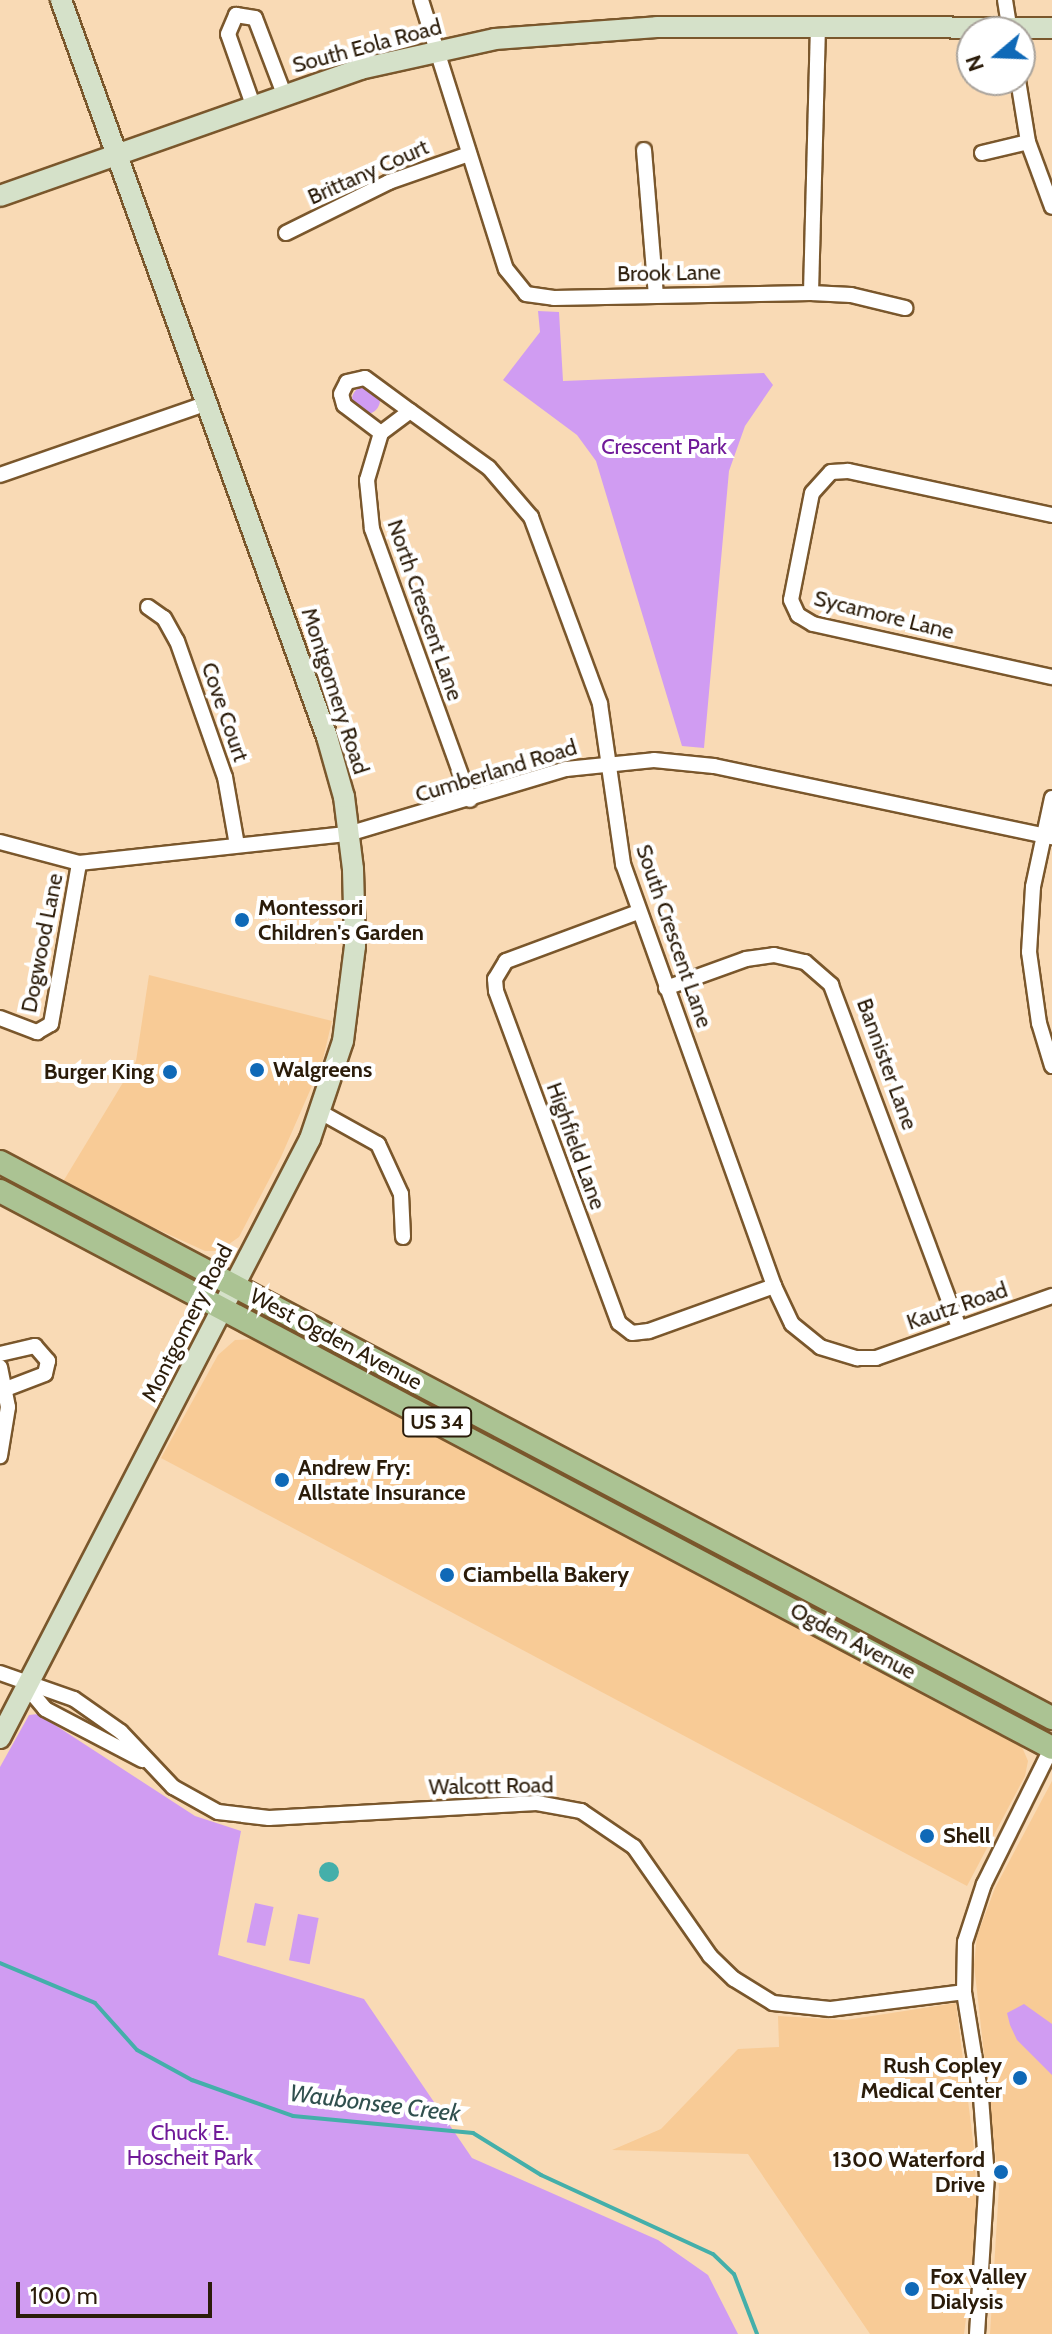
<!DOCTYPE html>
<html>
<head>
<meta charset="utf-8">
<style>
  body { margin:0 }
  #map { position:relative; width:1052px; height:2334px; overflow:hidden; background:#f9dab5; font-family:Cabin,sans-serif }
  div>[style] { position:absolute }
  .built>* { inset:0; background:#f8cb96 }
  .green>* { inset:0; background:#d09cf2; transform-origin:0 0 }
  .round { border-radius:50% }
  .water>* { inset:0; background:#44afaa }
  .stream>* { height:4px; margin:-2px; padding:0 2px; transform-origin:2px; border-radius:2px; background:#44afaa }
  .roads { filter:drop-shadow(2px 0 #7a572c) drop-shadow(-2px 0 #7a572c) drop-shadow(0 2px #7a572c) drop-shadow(0 -2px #7a572c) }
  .street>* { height:14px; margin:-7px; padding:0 7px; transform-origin:7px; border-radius:7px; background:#fff }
  .secondary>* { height:20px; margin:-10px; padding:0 10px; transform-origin:10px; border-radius:10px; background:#d5e1c9 }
  .primary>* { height:22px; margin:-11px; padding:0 11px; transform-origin:11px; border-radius:11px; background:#abc393 }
  .dots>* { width:22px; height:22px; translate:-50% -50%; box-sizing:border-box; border:4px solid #fff; border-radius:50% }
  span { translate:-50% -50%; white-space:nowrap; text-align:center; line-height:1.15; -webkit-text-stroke:8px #fff; paint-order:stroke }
  .shield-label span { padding:2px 6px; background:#fff; border:2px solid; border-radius:6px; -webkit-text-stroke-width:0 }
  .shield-label { font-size:20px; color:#2b1c0a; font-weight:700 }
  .street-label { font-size:22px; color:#2b1c0a }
  .park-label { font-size:22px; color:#701a99 }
  .poi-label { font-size:22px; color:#2b1c0a; font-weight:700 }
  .left { translate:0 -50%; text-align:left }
  .right { translate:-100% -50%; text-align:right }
  .water-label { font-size:24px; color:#30504e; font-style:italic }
  .north { position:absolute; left:956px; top:16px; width:80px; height:80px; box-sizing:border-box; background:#fff; border:2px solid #aaa49d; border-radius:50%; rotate:251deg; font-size:22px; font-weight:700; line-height:32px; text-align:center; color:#2b1c0a }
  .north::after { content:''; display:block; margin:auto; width:28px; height:36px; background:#0f69b7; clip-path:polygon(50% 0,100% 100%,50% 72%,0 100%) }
  .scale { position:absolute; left:16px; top:2282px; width:196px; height:36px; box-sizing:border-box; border:4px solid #2b1c0a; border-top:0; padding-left:10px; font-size:24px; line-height:28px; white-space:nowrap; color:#2b1c0a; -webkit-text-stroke:6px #fff; paint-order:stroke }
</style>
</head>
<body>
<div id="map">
  <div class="built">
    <i style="clip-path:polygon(149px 975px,332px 1021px,322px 1063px,281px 1157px,239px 1237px,219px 1251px,205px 1251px,61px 1185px,136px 1061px)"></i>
    <i style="clip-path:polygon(256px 1339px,1019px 1740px,1028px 1761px,1025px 1776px,967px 1886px,161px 1458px,218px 1355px,235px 1340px)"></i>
    <i style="clip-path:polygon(1052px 1781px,1052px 2334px,990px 2334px,999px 2187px,974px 1965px,977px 1936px,995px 1888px)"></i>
    <i style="clip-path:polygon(956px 2003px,975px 2157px,977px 2235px,964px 2334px,870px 2334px,748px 2154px,612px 2150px,661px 2129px,738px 2049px,779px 2047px,778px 2016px,846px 2020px)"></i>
  </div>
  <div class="green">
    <i style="clip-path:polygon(538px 311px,559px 312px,563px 381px,764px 373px,773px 385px,745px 426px,729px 471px,704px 748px,682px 746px,596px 461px,577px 435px,503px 380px,540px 332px)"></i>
    <i class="round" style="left:352px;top:386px;width:28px;height:28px"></i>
    <i style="clip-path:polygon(490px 1432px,651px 1515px,647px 1524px,486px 1439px)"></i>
    <i style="clip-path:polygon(752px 1576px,861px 1626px,954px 1678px,848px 1629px)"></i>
    <i style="clip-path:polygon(38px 1714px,195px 1816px,241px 1831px,218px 1955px,364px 1999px,472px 2158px,658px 2240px,708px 2275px,738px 2334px,0 2334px,0 1767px,29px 1715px)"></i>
    <i style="left:255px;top:1903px;width:19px;height:40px;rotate:12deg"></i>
    <i style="left:298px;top:1914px;width:21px;height:47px;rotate:11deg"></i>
    <i style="clip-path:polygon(1024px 2004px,1052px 2024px,1052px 2075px,1017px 2040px,1010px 2025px,1007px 2013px)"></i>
  </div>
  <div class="water">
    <i class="round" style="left:319px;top:1862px;width:20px;height:20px"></i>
  </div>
  <div class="stream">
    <i style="left:0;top:1963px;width:103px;rotate:22.8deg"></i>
    <i style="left:95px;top:2003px;width:63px;rotate:48.2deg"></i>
    <i style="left:137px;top:2050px;width:63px;rotate:28.6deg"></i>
    <i style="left:192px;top:2080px;width:107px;rotate:19.6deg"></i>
    <i style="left:293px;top:2116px;width:181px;rotate:5.4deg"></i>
    <i style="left:473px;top:2133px;width:80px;rotate:31.7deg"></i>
    <i style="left:541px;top:2175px;width:189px;rotate:24.7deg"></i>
    <i style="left:713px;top:2254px;width:29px;rotate:44deg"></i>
    <i style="left:734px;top:2274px;width:64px;rotate:69deg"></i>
  </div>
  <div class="roads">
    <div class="street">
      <i style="left:421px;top:0;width:282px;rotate:72.5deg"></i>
      <i style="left:506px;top:269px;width:32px;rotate:51deg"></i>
      <i style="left:526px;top:294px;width:28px;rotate:8deg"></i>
      <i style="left:554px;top:298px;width:257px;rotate:-1.1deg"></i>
      <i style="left:811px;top:293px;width:40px;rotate:2.9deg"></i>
      <i style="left:851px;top:295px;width:56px;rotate:13.5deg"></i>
      <i style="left:1005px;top:0;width:32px;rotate:81deg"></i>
      <i style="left:1018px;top:80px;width:63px;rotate:80.8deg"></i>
      <i style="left:1028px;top:142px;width:69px;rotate:69.7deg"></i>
      <i style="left:253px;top:105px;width:75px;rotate:-109.4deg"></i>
      <i style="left:228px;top:34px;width:21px;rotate:-67deg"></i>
      <i style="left:236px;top:15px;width:19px;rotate:9deg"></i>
      <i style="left:255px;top:18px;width:81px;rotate:69.1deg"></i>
      <i style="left:644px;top:150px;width:145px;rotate:85.3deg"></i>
      <i style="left:982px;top:153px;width:47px;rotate:-13.4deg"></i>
      <i style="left:286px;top:233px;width:115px;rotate:-26.3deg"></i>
      <i style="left:389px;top:182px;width:85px;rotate:-19.3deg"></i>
      <i style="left:811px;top:293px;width:265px;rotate:-88.5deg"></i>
      <i style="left:381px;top:433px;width:36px;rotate:-37deg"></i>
      <i style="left:410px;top:411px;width:97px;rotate:35.8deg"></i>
      <i style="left:489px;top:468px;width:65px;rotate:49.4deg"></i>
      <i style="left:531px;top:517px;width:199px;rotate:69.7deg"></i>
      <i style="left:600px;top:704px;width:162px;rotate:81.8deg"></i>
      <i style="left:623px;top:864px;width:448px;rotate:70.3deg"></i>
      <i style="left:774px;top:1286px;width:42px;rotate:64.7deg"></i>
      <i style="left:792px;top:1324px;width:36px;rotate:39deg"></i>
      <i style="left:820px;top:1347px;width:39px;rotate:17deg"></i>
      <i style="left:857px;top:1358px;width:19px"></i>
      <i style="left:876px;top:1358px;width:187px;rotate:-19.4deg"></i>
      <i style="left:381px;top:433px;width:49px;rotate:106.6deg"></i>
      <i style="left:367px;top:480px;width:49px;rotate:84.2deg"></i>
      <i style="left:372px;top:529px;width:288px;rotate:70.1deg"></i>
      <i style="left:381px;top:433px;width:46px;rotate:-142.9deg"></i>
      <i style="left:344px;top:405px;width:11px;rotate:-105deg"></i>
      <i style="left:341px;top:394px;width:13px;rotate:-63deg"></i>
      <i style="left:347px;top:382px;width:18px;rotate:-13deg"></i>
      <i style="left:365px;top:378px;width:56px;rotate:36.3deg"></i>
      <i style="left:0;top:475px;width:220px;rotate:-19.1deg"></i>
      <i style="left:1052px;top:515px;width:209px;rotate:-167.8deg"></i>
      <i style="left:848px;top:471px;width:17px;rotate:177deg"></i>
      <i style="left:831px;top:472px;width:28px;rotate:132deg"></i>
      <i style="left:812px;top:493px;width:109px;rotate:101.1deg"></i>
      <i style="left:791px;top:600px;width:17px;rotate:65deg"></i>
      <i style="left:798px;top:615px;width:17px;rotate:31deg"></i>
      <i style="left:813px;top:624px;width:245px;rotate:12.5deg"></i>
      <i style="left:148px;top:607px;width:19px;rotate:35deg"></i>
      <i style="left:164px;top:618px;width:26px;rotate:61deg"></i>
      <i style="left:177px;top:641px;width:144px;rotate:70.6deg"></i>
      <i style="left:225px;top:777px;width:69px;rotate:80deg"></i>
      <i style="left:1052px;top:798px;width:91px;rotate:102.1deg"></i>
      <i style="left:1033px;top:887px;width:65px;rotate:93.5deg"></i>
      <i style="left:1029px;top:952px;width:72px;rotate:82deg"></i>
      <i style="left:1039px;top:1023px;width:45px;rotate:73.2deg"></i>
      <i style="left:0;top:842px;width:82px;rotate:14.9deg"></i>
      <i style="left:79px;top:863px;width:271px;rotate:-6.2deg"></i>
      <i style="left:348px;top:834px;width:227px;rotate:-16.6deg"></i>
      <i style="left:566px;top:769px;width:88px;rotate:-5.8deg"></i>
      <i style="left:654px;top:760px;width:60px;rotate:5.7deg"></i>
      <i style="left:714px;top:766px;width:345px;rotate:11.9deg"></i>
      <i style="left:638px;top:912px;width:141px;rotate:159.6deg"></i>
      <i style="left:506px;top:961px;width:21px;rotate:121deg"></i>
      <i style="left:495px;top:979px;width:12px;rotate:85deg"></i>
      <i style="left:496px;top:991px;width:354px;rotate:69.7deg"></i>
      <i style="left:619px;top:1323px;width:16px;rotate:38deg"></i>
      <i style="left:632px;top:1333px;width:17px;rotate:-7deg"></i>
      <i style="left:649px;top:1331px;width:133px;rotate:-19.8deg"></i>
      <i style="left:666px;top:988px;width:85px;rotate:-19.9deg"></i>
      <i style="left:746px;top:959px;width:28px;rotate:-8deg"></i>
      <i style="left:774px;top:955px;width:32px;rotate:13deg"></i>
      <i style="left:805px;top:962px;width:35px;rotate:41deg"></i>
      <i style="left:831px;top:985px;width:366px;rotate:69.5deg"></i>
      <i style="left:0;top:1018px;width:40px;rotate:21deg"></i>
      <i style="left:37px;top:1032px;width:16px;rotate:-30deg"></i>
      <i style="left:51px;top:1024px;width:163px;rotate:-80.1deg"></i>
      <i style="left:322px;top:1113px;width:64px;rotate:29deg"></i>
      <i style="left:378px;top:1144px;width:55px;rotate:65.3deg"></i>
      <i style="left:401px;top:1194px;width:43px;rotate:87.3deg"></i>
      <i style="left:0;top:1354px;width:36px;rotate:-13deg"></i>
      <i style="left:35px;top:1346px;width:20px;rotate:49deg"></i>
      <i style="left:48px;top:1361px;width:13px;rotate:103deg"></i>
      <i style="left:45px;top:1374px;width:42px;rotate:159deg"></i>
      <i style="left:0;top:1367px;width:41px;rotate:78.7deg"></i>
      <i style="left:8px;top:1407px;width:50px;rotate:99.3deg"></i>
      <i style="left:0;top:1673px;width:78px;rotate:19.4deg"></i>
      <i style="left:74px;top:1699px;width:57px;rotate:35.1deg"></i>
      <i style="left:121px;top:1732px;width:76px;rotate:46.6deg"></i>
      <i style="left:173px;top:1787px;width:51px;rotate:29.1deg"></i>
      <i style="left:218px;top:1812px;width:51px;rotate:6.7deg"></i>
      <i style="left:269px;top:1818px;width:268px;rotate:-3.2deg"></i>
      <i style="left:537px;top:1803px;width:45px;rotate:10.3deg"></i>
      <i style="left:581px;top:1811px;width:64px;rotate:34.2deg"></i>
      <i style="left:634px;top:1847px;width:133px;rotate:55.1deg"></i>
      <i style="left:710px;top:1956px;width:33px;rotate:44deg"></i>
      <i style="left:734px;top:1979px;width:46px;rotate:31.6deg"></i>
      <i style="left:773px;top:2003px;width:57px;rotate:6deg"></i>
      <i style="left:830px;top:2009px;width:135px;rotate:-7.2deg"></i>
      <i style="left:26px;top:1686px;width:30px;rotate:50deg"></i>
      <i style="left:45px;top:1709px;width:110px;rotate:27.7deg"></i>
      <i style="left:977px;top:2334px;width:157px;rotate:-86.4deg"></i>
      <i style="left:987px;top:2177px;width:80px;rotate:-94.3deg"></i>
      <i style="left:981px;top:2097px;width:106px;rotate:-99.2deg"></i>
      <i style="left:964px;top:1992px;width:50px;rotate:-88.9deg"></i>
      <i style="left:965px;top:1942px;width:61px;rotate:-71.9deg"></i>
      <i style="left:984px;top:1884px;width:153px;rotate:-63.6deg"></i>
    </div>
    <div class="secondary">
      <i style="left:0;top:196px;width:382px;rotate:-19.4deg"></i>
      <i style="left:360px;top:69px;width:138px;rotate:-12.5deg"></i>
      <i style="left:495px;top:39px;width:162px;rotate:-4.2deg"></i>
      <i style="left:657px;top:27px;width:395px;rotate:0.1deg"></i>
      <i style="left:0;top:1738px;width:674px;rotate:-62.64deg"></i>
      <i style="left:310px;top:1139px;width:103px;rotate:-71.4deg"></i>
      <i style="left:343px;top:1041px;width:96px;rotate:-82.8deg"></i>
      <i style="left:355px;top:946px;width:77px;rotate:-91.5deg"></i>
      <i style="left:353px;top:869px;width:73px;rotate:-97.1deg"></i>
      <i style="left:344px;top:797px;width:62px;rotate:-105.8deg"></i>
      <i style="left:327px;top:737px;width:784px;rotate:-109.85deg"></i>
    </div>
    <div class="primary">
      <i style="left:0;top:1162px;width:1190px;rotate:27.86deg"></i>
      <i style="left:0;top:1191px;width:1190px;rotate:27.9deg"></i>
    </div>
  </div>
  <div class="dots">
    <i style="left:242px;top:920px;background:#0f69b7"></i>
    <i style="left:257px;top:1070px;background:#0f69b7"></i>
    <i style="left:170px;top:1072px;background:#0f69b7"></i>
    <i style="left:282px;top:1480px;background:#0f69b7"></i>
    <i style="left:447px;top:1575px;background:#0f69b7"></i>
    <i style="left:927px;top:1836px;background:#0f69b7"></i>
    <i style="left:1020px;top:2078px;background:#0f69b7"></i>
    <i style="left:1001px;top:2172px;background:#0f69b7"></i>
    <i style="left:912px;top:2289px;background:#0f69b7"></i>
  </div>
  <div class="shield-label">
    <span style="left:437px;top:1422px">US 34</span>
  </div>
  <div class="street-label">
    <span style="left:367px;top:46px;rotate:-15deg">South Eola Road</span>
    <span style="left:368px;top:172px;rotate:-24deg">Brittany Court</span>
    <span style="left:669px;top:273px;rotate:-1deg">Brook Lane</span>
    <span style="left:425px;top:610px;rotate:71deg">North Crescent Lane</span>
    <span style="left:884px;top:615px;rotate:14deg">Sycamore Lane</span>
    <span style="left:335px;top:691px;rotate:72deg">Montgomery Road</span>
    <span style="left:225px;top:712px;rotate:71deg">Cove Court</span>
    <span style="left:496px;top:771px;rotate:-17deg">Cumberland Road</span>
    <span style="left:674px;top:936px;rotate:71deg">South Crescent Lane</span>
    <span style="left:42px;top:943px;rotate:-79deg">Dogwood Lane</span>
    <span style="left:887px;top:1064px;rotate:70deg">Bannister Lane</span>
    <span style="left:576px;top:1146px;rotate:70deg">Highfield Lane</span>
    <span style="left:957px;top:1306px;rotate:-19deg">Kautz Road</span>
    <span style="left:187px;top:1323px;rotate:-63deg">Montgomery Road</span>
    <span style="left:336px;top:1339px;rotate:28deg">West Ogden Avenue</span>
    <span style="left:853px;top:1641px;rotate:28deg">Ogden Avenue</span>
    <span style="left:491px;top:1786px;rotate:-1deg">Walcott Road</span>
  </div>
  <div class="park-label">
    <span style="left:664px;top:447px">Crescent Park</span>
    <span style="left:190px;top:2145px">Chuck E.<br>Hoscheit Park</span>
  </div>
  <div class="poi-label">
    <span class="left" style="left:258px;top:920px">Montessori<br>Children's Garden</span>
    <span class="left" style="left:273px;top:1070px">Walgreens</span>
    <span class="right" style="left:154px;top:1072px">Burger King</span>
    <span class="left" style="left:298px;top:1480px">Andrew Fry:<br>Allstate Insurance</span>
    <span class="left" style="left:463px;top:1575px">Ciambella Bakery</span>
    <span class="left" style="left:943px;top:1836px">Shell</span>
    <span class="right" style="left:1002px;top:2078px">Rush Copley<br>Medical Center</span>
    <span class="right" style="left:985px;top:2172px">1300 Waterford<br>Drive</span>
    <span class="left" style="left:930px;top:2289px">Fox Valley<br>Dialysis</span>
  </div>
  <div class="water-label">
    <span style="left:375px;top:2103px;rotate:7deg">Waubonsee Creek</span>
  </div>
  <div class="north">N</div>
  <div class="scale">100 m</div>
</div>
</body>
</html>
